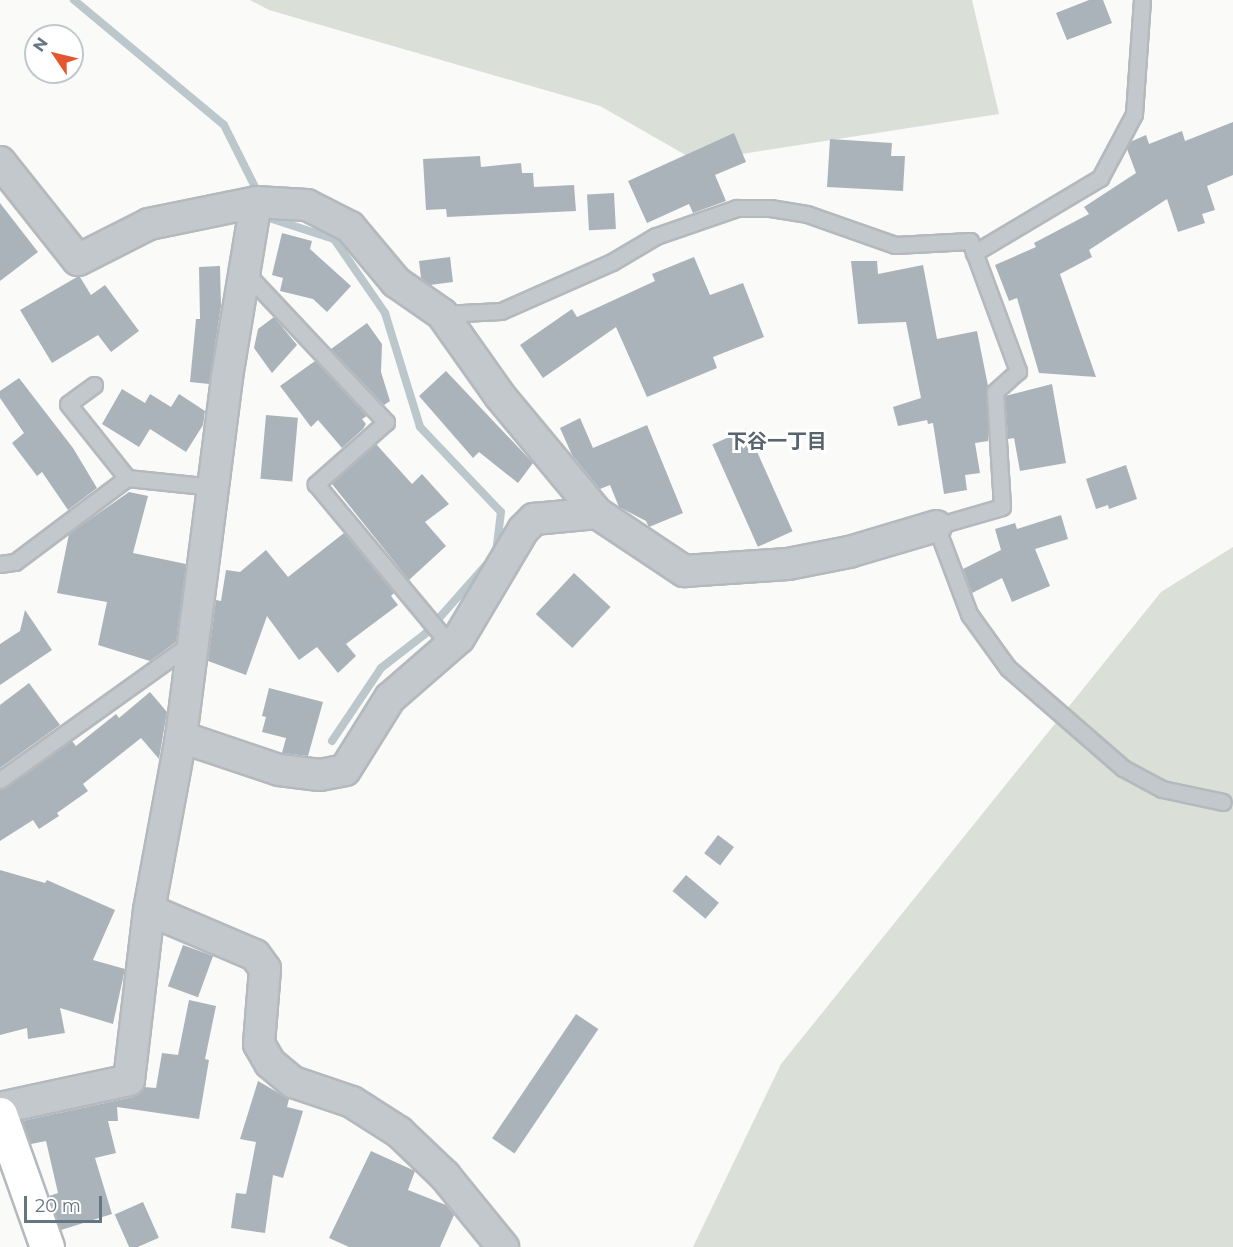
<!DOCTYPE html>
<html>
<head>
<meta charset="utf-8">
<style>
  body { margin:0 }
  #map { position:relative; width:1233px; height:1247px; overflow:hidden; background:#fafaf8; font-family:Montserrat,"Noto Sans JP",sans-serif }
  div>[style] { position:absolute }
  .green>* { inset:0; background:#dadfd7 }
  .stream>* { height:8px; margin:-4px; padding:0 4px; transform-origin:4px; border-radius:4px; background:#bbc7cb }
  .building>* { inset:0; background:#aab3b9; transform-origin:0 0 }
  .roads { filter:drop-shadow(2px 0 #b4b9bd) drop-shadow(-2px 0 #b4b9bd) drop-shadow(0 2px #b4b9bd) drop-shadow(0 -2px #b4b9bd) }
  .lane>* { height:15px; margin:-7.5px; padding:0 7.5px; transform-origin:7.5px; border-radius:7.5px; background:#c3c8cc }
  .street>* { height:30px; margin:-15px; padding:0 15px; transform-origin:15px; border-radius:15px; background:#c3c8cc }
  .highway>* { height:33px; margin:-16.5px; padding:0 16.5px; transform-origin:16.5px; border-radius:16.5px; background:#fff }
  span { translate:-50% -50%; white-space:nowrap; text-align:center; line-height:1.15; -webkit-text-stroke:6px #fff; paint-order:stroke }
  .neighbourhood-label { font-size:20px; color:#57646e; font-weight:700 }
  .north { position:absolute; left:24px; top:24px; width:60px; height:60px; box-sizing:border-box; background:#fff; border:2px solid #c1c8cd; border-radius:50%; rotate:305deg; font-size:16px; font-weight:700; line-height:24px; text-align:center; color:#657683 }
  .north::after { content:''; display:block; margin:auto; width:21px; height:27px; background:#e4572e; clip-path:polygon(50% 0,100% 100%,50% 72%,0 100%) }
  .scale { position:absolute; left:24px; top:1196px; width:78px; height:27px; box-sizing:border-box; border:3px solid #657683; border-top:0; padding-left:8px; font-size:18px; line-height:21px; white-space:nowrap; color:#657683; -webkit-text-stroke:4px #fff; paint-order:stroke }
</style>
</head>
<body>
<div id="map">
  <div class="green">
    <i style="clip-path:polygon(250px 0,972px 0,999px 114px,696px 161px,600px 106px,269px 10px)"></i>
    <i style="clip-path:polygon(1233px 547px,1233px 1247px,693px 1247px,781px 1064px,1161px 592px)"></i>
  </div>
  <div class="stream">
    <i style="left:74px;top:0;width:195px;rotate:39.8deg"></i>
    <i style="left:224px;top:125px;width:78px;rotate:63.4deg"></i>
    <i style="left:265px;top:209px;width:10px;rotate:66deg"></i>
    <i style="left:269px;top:218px;width:68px;rotate:17.9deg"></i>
    <i style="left:334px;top:239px;width:90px;rotate:55.4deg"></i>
    <i style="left:385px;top:313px;width:119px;rotate:72.9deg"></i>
    <i style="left:420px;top:427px;width:117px;rotate:46.4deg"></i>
    <i style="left:501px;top:512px;width:35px;rotate:97deg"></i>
    <i style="left:332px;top:741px;width:88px;rotate:-56.1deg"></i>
    <i style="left:381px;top:668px;width:56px;rotate:-37.7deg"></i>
    <i style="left:425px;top:634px;width:92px;rotate:-48.5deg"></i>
  </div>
  <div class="building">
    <i style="clip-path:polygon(1089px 0,1103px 0,1112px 23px,1067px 40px,1056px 13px)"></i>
    <i style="clip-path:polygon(1233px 122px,1233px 175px,1207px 186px,1215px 210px,1202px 214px,1205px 223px,1178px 232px,1167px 199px,1089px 250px,1092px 257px,1060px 274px,1096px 377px,1039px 373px,1017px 298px,1009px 301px,995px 265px,1036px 247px,1034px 243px,1089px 214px,1084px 207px,1136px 173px,1127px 149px,1130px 142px,1146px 135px,1149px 144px,1182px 131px,1185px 141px)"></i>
    <i style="clip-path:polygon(734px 133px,746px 162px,715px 175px,726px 201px,693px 213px,689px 204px,647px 223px,628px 181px)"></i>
    <i style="clip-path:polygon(830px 139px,892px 143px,891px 156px,905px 156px,903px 191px,827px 187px)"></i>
    <i style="clip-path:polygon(480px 156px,481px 167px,521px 163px,522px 173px,533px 173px,534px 187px,574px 185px,576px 211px,447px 217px,446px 209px,426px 210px,423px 159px)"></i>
    <i style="left:614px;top:193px;width:36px;height:27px;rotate:87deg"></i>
    <i style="clip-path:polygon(0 203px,38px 252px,0 281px)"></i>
    <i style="clip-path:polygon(282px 233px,312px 241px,310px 249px,351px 286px,327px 312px,313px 299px,280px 291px,283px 278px,272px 275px)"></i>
    <i style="clip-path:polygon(450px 257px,453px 282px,430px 285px,421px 278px,419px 261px)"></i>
    <i style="clip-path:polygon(694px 257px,710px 295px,743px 283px,764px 337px,713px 357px,717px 368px,647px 397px,616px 327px,543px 378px,520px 345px,572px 309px,577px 317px,655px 281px,652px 274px)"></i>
    <i style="clip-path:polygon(851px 261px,877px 261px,878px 274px,923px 265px,937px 339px,977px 331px,988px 386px,988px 441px,975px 443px,980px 473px,965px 475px,967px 490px,944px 494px,933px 423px,928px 424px,927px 420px,898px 426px,893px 407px,921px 398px,906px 322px,858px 324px)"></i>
    <i style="clip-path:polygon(220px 266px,221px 306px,209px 384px,190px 382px,196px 319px,200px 319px,199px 267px)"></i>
    <i style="clip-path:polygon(77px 277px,80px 277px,91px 295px,105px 285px,139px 331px,111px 352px,98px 335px,52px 363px,20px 310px)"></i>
    <i style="clip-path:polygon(274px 317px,297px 345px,272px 373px,254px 348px,258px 329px)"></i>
    <i style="clip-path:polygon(367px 323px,382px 344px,381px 372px,390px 401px,384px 405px,331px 349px)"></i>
    <i style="clip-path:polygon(315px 361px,367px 416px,362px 419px,366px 424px,363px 429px,342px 448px,318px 420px,311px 427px,280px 386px)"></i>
    <i style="clip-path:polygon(446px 371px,533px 463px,518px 483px,479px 452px,473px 458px,419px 396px)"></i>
    <i style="clip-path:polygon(19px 378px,73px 448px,97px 488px,68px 510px,42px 472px,37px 476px,12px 443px,24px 433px,0 398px,0 391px)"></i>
    <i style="clip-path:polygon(1052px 384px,1066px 463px,1020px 471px,1014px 438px,1008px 439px,1005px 396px)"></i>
    <i style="clip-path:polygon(122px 389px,145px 403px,150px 394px,171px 407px,179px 394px,205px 411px,203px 425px,186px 452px,150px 429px,139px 447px,102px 424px)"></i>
    <i style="left:266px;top:415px;width:32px;height:64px;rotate:5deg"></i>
    <i style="clip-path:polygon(580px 418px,593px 448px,647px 425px,683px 513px,649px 527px,646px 521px,619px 507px,610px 485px,600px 489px,572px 455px,560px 428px)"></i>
    <i style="left:747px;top:429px;width:112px;height:38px;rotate:66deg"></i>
    <i style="clip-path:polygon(376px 444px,412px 484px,422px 474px,449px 504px,425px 522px,446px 546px,409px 580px,332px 484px)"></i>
    <i style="clip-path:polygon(1126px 465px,1137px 499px,1109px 509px,1108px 505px,1096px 509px,1086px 479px)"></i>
    <i style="clip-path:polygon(129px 492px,148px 496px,133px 553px,186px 564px,176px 642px,150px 661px,98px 645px,107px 602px,57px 593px,69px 534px)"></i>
    <i style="clip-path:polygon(1061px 515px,1068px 539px,1035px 549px,1050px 586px,1012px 602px,1002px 578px,972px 593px,963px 569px,1001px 550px,995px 529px,1015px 523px,1017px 529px)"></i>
    <i style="clip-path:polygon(344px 533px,394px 593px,391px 596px,398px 605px,346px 644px,356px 656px,338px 673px,317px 647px,299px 660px,267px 616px,246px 675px,208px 661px,216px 600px,221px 601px,226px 570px,240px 572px,266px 550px,288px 577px)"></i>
    <i style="left:574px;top:573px;width:50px;height:56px;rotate:43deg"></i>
    <i style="clip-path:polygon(25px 610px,52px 650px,0 685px,0 644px,20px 631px)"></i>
    <i style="clip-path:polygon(29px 683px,60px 725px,0 768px,0 705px)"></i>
    <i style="clip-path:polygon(269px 688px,323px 702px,308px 756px,282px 753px,286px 738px,262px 732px,266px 717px,262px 716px)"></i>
    <i style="clip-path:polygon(150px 692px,167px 712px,159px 759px,141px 738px,83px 784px,88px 791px,57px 813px,59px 816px,39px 829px,33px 820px,0 841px,0 790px,72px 741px,76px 746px,116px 714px,119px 718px)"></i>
    <i style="left:718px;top:835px;width:20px;height:23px;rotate:37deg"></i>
    <i style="clip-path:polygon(0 870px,45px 883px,47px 880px,115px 910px,93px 960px,125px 969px,113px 1024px,60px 1008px,65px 1033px,28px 1039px,27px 1028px,0 1035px)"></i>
    <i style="left:686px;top:875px;width:43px;height:21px;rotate:40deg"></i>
    <i style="left:183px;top:945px;width:32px;height:44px;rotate:20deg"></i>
    <i style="clip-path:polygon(189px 1000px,216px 1006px,205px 1059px,209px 1060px,199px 1119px,117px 1107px,118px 1121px,108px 1121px,116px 1153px,95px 1158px,112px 1214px,61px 1230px,49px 1196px,58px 1193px,46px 1141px,31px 1144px,22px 1121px,133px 1097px,144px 1087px,156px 1088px,162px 1053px,178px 1055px)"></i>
    <i style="left:576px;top:1014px;width:27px;height:150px;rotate:34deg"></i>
    <i style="clip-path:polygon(258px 1081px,289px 1099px,287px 1107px,303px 1111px,283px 1178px,273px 1175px,265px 1233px,231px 1228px,236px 1193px,246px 1194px,256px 1142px,240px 1139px)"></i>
    <i style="clip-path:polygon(371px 1151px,415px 1171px,408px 1190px,446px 1205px,454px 1215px,440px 1247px,349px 1247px,329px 1238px)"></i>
    <i style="left:143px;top:1202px;width:39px;height:31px;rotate:66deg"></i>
  </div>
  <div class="roads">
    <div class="lane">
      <i style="left:974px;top:253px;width:147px;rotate:-30.8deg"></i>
      <i style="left:1100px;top:178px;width:72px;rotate:-62deg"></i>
      <i style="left:1134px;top:114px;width:114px;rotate:-86deg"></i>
      <i style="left:245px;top:272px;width:206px;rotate:46.8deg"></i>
      <i style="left:386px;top:422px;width:94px;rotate:138.5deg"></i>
      <i style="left:316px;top:484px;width:209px;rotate:50.2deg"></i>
      <i style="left:442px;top:314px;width:59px;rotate:-2.9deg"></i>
      <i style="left:501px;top:311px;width:121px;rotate:-23.8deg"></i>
      <i style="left:612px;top:262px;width:51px;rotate:-30.6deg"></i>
      <i style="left:656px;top:236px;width:86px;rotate:-19.1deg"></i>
      <i style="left:737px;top:208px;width:33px"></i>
      <i style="left:770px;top:208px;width:37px;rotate:9deg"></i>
      <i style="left:807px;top:214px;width:93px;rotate:19.4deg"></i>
      <i style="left:895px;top:245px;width:75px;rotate:-3.1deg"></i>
      <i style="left:970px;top:241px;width:139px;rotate:69.7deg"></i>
      <i style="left:1018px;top:371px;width:31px;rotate:138deg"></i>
      <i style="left:995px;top:392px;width:115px;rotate:86.5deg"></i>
      <i style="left:1002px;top:507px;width:69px;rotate:163.9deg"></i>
      <i style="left:936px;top:526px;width:94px;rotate:69.4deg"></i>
      <i style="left:969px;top:614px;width:67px;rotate:54.2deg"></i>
      <i style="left:1008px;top:668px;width:152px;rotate:41deg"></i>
      <i style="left:1123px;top:768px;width:44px;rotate:28.3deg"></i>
      <i style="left:1162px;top:789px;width:62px;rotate:12deg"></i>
      <i style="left:94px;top:385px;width:32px;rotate:144deg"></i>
      <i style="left:68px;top:404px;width:95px;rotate:51.4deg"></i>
      <i style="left:127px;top:478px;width:87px;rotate:5.9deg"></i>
      <i style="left:0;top:564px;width:15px;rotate:-8deg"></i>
      <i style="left:15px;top:562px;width:140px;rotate:-36.9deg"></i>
      <i style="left:0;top:780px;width:237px;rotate:-35.6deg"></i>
    </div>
    <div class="street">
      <i style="left:0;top:162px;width:125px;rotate:51.5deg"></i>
      <i style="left:78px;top:260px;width:80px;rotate:-26.9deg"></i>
      <i style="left:149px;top:224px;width:109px;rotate:-11.6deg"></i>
      <i style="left:256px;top:202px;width:51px;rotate:3.4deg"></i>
      <i style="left:307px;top:205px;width:48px;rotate:27.1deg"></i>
      <i style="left:350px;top:227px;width:72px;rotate:50.1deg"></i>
      <i style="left:396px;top:282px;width:56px;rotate:34.8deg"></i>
      <i style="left:442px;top:314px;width:100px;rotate:54.7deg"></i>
      <i style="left:500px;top:396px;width:152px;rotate:50.3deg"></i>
      <i style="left:597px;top:513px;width:105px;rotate:33.7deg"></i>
      <i style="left:684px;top:571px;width:104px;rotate:-3.9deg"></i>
      <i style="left:788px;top:564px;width:62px;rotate:-11.1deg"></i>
      <i style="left:849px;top:552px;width:91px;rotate:-16.6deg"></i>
      <i style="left:181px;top:737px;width:103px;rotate:18.6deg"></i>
      <i style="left:279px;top:770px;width:41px;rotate:7deg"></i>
      <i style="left:320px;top:775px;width:25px;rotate:-11deg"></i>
      <i style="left:345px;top:770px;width:85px;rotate:-58deg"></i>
      <i style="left:390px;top:698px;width:91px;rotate:-41deg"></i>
      <i style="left:459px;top:638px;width:126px;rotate:-59.3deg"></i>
      <i style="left:523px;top:530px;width:16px;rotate:-45deg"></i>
      <i style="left:534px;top:519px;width:63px;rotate:-5.4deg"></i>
      <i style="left:149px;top:910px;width:115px;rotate:23deg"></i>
      <i style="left:255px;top:955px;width:17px;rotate:54deg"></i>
      <i style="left:265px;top:969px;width:75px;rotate:94.6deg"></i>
      <i style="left:259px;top:1044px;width:22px;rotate:60deg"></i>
      <i style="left:270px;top:1063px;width:30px;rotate:40deg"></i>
      <i style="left:293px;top:1082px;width:62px;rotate:18.7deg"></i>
      <i style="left:352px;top:1102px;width:56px;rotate:32.6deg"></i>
      <i style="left:399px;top:1132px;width:64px;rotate:43.7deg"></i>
      <i style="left:445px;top:1176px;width:92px;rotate:50.8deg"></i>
      <i style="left:0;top:1108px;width:132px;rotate:-12.2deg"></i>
      <i style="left:129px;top:1080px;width:171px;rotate:-83.3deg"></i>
      <i style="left:149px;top:910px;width:176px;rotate:-79.5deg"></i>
      <i style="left:181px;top:737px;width:363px;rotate:-82.7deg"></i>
      <i style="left:227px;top:377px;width:177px;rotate:-80.6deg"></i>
    </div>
    <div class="highway">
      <i style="left:0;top:1114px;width:141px;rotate:70.5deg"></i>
    </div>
  </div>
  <div class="neighbourhood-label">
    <span style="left:777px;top:441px">下谷一丁目</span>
  </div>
  <div class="north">N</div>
  <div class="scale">20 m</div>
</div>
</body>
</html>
